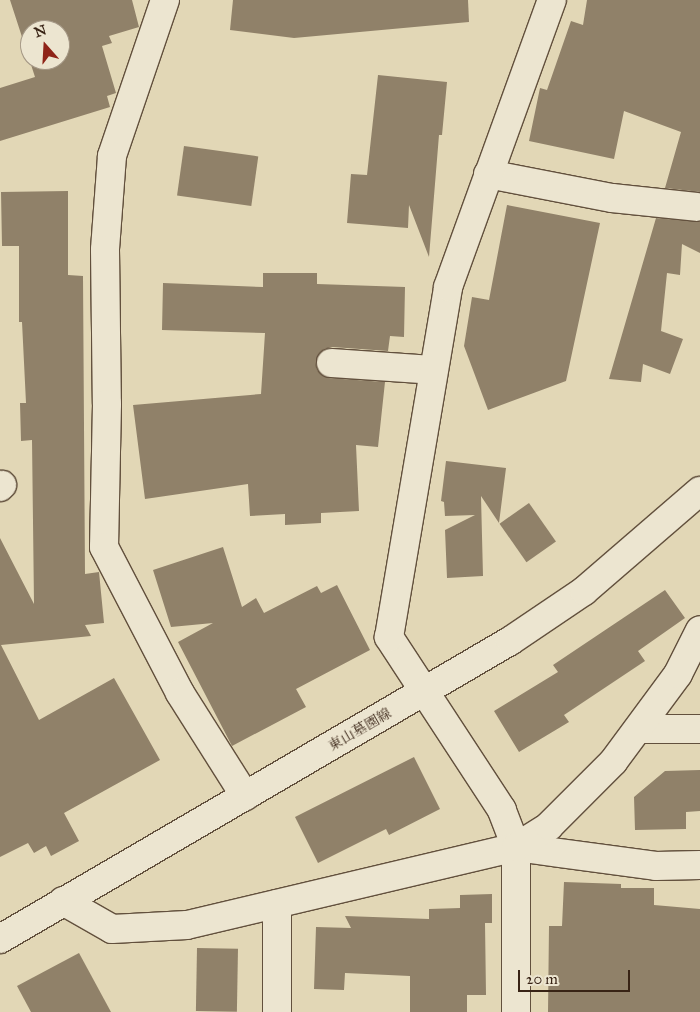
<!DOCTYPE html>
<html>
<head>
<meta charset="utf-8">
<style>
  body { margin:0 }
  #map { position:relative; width:700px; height:1012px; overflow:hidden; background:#e2d7b6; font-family:"IM FELL Great Primer","Noto Serif JP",serif }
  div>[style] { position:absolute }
  .building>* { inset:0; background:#908169; transform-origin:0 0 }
  .roads { filter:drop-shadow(1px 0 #62503d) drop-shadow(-1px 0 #62503d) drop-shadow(0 1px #62503d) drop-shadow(0 -1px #62503d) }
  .minor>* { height:28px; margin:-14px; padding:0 14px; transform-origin:14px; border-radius:14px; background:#ece5d0 }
  .tertiary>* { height:28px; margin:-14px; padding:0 14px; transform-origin:14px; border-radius:14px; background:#ece5d0 }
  span { translate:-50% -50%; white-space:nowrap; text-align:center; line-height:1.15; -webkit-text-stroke:4px #ece5d0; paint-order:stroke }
  .street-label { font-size:14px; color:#382315 }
  .north { position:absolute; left:20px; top:20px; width:50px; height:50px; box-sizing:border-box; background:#ece5d0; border:1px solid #a49785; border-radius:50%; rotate:341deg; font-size:14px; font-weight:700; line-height:20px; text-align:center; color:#382315 }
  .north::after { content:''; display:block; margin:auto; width:18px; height:22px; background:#8f2418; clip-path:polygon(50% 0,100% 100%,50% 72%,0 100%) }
  .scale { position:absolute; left:518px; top:970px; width:112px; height:22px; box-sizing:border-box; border:2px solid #382315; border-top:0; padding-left:6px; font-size:15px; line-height:18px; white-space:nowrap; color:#382315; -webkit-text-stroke:4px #ece5d0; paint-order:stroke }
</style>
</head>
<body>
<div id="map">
  <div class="building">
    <i style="clip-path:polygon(evenodd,10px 0,132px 0,139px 27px,109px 36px,112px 43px,102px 46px,116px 93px,107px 96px,110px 107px,0 141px,0 88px,35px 77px,10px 0,30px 30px,60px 30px,60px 60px,30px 60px,30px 30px)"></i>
    <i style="clip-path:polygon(233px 0,468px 0,469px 22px,294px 38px,230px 30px)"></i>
    <i style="clip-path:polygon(587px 0,700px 0,700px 192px,665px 188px,681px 132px,624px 111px,614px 159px,529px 141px,540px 88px,547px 90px,571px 21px,583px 25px)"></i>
    <i style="clip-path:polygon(378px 75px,447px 82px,442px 135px,439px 135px,429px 257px,409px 205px,408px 228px,347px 223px,351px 174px,367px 175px)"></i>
    <i style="left:184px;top:146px;width:75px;height:50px;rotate:8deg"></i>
    <i style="clip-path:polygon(68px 191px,68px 275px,83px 276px,85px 574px,99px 572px,104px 623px,85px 625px,91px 636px,1px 645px,39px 720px,114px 678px,160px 760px,64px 813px,79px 841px,51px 856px,46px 846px,34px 853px,28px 843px,0 857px,0 538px,34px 604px,32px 440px,21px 441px,20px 403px,26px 403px,22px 322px,19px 322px,19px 246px,2px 246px,1px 192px)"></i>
    <i style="clip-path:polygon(507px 205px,600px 223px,566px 381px,488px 410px,464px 346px,472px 297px,489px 300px)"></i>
    <i style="clip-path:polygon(656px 218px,700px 222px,700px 253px,682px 244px,680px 275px,667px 273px,661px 331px,683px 339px,670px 374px,643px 364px,641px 382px,609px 379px)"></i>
    <i style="clip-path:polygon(263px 273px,317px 273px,317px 284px,405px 287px,404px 337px,390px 336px,388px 351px,332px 347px,324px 349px,316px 361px,317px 370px,329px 378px,385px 382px,378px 447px,356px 445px,359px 511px,321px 513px,321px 523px,285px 525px,285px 514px,250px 516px,248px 484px,145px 499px,133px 405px,261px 394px,265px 333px,162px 330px,163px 283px,263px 287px)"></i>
    <i style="clip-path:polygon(446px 461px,506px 468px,499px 523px,481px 496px,483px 576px,447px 578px,445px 530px,475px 515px,445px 516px,444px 502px,441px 501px)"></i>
    <i style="left:529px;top:503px;width:47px;height:36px;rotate:55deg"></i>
    <i style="clip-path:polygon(223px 547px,242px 607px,256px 598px,264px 613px,317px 586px,321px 593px,337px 585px,370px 650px,296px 689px,306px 707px,232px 746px,178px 642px,213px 623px,171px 627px,153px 570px)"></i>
    <i style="clip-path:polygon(665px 590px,685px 618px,638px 651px,645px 661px,564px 715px,569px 722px,519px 752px,494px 711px,558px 672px,553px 665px)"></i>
    <i style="clip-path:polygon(414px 757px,440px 809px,389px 835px,386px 829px,318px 863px,295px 817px)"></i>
    <i style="clip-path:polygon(700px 770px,700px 811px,686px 812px,686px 829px,635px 830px,634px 797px,665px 771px)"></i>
    <i style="clip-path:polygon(564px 882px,621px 884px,621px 888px,654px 888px,654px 905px,700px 909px,700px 1012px,548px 1012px,549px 926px,562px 926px)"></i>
    <i style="clip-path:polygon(492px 894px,492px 923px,485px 923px,486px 995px,467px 995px,467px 1012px,410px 1012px,410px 976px,345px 973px,344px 990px,314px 989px,316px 927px,351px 928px,345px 916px,429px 919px,429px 909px,460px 908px,460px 895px)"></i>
    <i style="left:197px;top:948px;width:41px;height:63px;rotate:1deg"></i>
    <i style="clip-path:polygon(79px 953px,111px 1012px,31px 1012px,17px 986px)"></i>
  </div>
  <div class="roads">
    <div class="minor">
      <i style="left:165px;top:0;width:165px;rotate:108.8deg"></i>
      <i style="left:112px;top:156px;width:94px;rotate:94.3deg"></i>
      <i style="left:105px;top:250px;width:154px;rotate:89.3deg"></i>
      <i style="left:107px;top:404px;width:143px;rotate:91.2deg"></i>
      <i style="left:104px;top:547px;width:165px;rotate:62.5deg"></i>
      <i style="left:180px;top:693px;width:122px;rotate:57.7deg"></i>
      <i style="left:488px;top:174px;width:126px;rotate:11deg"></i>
      <i style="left:612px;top:198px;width:85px;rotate:6deg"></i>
      <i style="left:331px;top:363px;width:102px;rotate:3.9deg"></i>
      <i style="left:0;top:487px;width:3px;rotate:-45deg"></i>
      <i style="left:640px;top:729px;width:60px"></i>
      <i style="left:516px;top:847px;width:40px;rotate:-111deg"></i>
      <i style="left:502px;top:810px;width:207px;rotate:-123.2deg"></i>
      <i style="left:389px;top:637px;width:355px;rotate:-80.4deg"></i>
      <i style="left:448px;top:287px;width:305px;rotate:-70.1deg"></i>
      <i style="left:63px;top:901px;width:56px;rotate:29.7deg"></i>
      <i style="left:112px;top:929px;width:75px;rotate:-3.1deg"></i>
      <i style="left:187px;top:925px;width:338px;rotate:-13.3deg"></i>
      <i style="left:516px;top:847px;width:141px;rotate:7.7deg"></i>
      <i style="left:656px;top:866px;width:44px;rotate:-1.3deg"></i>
      <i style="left:277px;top:904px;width:108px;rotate:90deg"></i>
      <i style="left:516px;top:1012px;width:165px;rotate:-90deg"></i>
      <i style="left:516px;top:847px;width:39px;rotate:-32deg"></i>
      <i style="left:549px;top:826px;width:91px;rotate:-45deg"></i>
      <i style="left:613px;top:762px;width:109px;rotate:-53.5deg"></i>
      <i style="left:678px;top:674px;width:49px;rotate:-63.4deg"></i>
    </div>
    <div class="tertiary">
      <i style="left:0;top:939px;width:591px;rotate:-30.3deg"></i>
      <i style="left:510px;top:641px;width:89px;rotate:-34deg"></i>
      <i style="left:584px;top:591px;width:153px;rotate:-40.8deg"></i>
    </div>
  </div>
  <div class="street-label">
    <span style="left:360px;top:730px;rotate:-30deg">東山墓園線</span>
  </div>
  <div class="north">N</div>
  <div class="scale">20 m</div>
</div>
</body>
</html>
